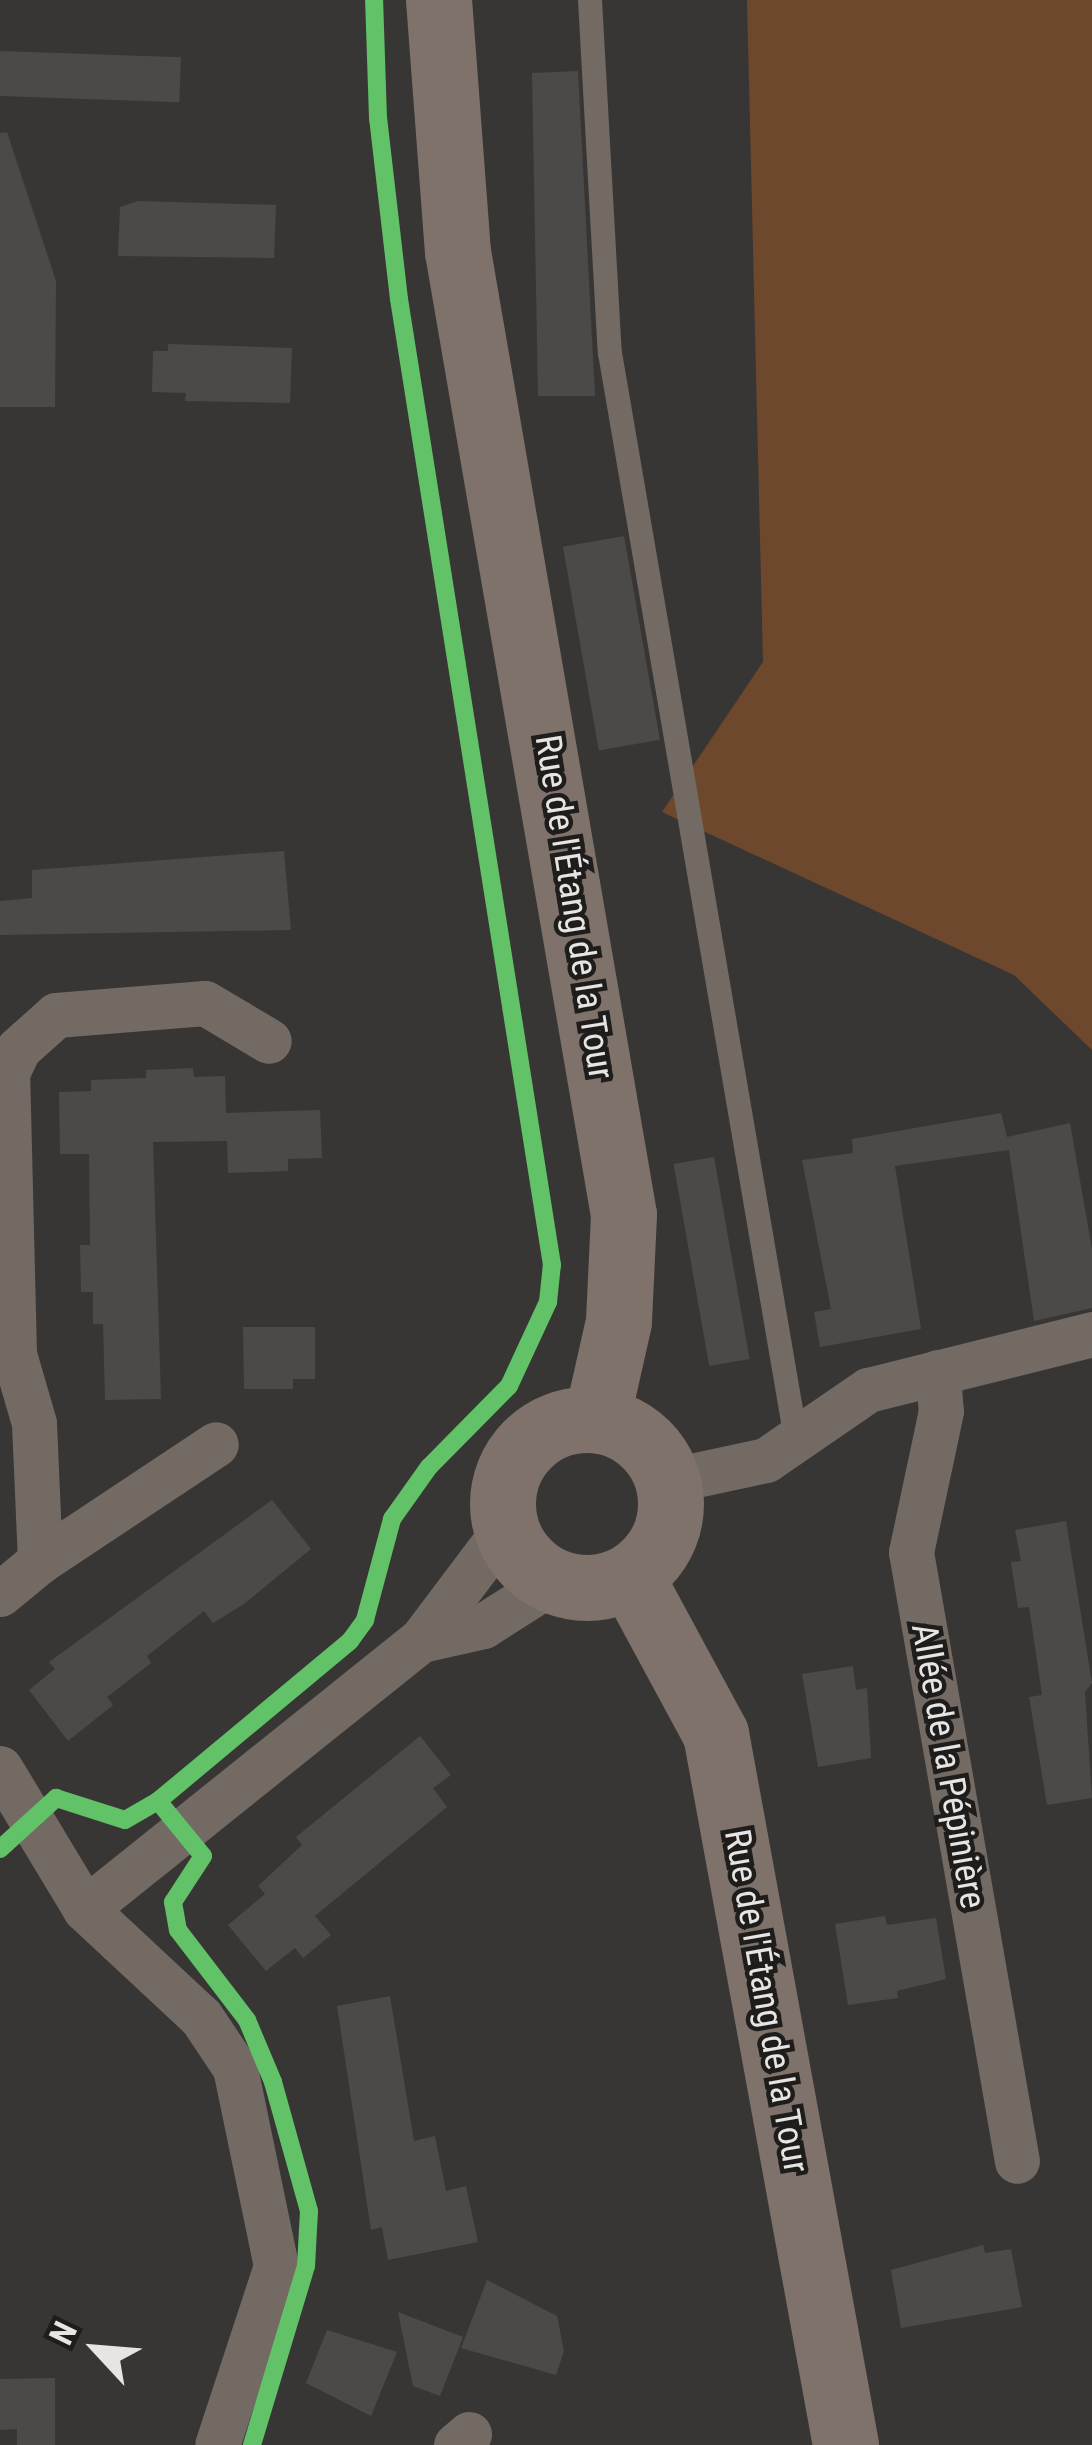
<!DOCTYPE html>
<html>
<head>
<meta charset="utf-8">
<style>
  body { margin:0 }
  #map { position:relative; width:1092px; height:2445px; overflow:hidden; background:#383634; font-family:"Roboto Condensed",sans-serif }
  div>[style] { position:absolute }
  .green>* { inset:0; background:#6e482d }
  .building>* { inset:0; background:#4c4a49; transform-origin:0 0 }
  .lane>* { height:24px; margin:-12px; padding:0 12px; transform-origin:12px; border-radius:12px; background:#736a64 }
  .street>* { height:45px; margin:-22.5px; padding:0 22.5px; transform-origin:22.5px; border-radius:22.5px; background:#736a64 }
  .primary>* { height:66px; margin:-33px; padding:0 33px; transform-origin:33px; border-radius:33px; background:#7e726b }
  .primary>.ring { margin:-33px; padding:0; box-sizing:content-box; background:none; border:66px solid #7e726b; border-radius:50% }
  .cycleway>* { height:18px; margin:-9px; padding:0 9px; transform-origin:9px; border-radius:9px; background:#61c268 }
  span { translate:-50% -50%; white-space:nowrap; text-align:center; line-height:1.15; -webkit-text-stroke:9px #1f1d1c; paint-order:stroke }
  .street-label { font-size:36px; color:#e7e5e3 }
  .north { position:absolute; left:36px; top:2289px; width:120px; height:120px; -webkit-text-stroke:9px #1f1d1c; paint-order:stroke; rotate:296deg; font-size:33px; font-weight:700; line-height:48px; text-align:center; color:#e7e5e3 }
  .north::after { content:''; display:block; margin:auto; width:42px; height:54px; background:#e7e5e3; clip-path:polygon(50% 0,100% 100%,50% 72%,0 100%) }
</style>
</head>
<body>
<div id="map">
  <div class="green">
    <i style="clip-path:polygon(747px 0,1092px 0,1092px 1050px,1014px 975px,662px 812px,763px 662px)"></i>
  </div>
  <div class="building">
    <i style="left:0;top:51px;width:181px;height:45px;rotate:2deg"></i>
    <i style="clip-path:polygon(578px 71px,595px 396px,538px 396px,532px 73px)"></i>
    <i style="clip-path:polygon(7px 132px,56px 281px,55px 407px,0 407px,0 133px)"></i>
    <i style="clip-path:polygon(138px 201px,276px 205px,274px 258px,118px 256px,120px 207px)"></i>
    <i style="clip-path:polygon(168px 344px,292px 348px,290px 403px,185px 401px,186px 393px,152px 392px,153px 351px,168px 351px)"></i>
    <i style="left:624px;top:536px;width:207px;height:62px;rotate:80deg"></i>
    <i style="clip-path:polygon(284px 851px,291px 930px,0 935px,0 901px,32px 898px,32px 870px)"></i>
    <i style="clip-path:polygon(193px 1068px,194px 1077px,225px 1076px,226px 1113px,320px 1110px,322px 1158px,288px 1159px,288px 1171px,228px 1173px,227px 1141px,153px 1142px,161px 1399px,105px 1400px,103px 1324px,93px 1324px,93px 1292px,81px 1292px,80px 1245px,90px 1245px,89px 1154px,60px 1154px,59px 1092px,91px 1091px,91px 1080px,146px 1078px,146px 1070px)"></i>
    <i style="clip-path:polygon(1001px 1113px,1007px 1137px,1070px 1123px,1092px 1249px,1092px 1308px,1034px 1321px,1009px 1150px,895px 1166px,921px 1329px,820px 1347px,814px 1312px,831px 1309px,802px 1160px,853px 1153px,852px 1139px)"></i>
    <i style="left:714px;top:1157px;width:205px;height:41px;rotate:80deg"></i>
    <i style="clip-path:polygon(243px 1327px,315px 1327px,315px 1379px,293px 1379px,293px 1389px,244px 1389px)"></i>
    <i style="clip-path:polygon(272px 1500px,311px 1549px,244px 1604px,213px 1623px,204px 1611px,147px 1656px,151px 1663px,107px 1697px,113px 1705px,68px 1741px,29px 1690px,55px 1669px,49px 1662px)"></i>
    <i style="clip-path:polygon(1066px 1521px,1092px 1683px,1085px 1692px,1092px 1798px,1047px 1805px,1029px 1697px,1042px 1695px,1029px 1607px,1018px 1608px,1011px 1562px,1021px 1561px,1015px 1530px)"></i>
    <i style="clip-path:polygon(853px 1666px,856px 1690px,867px 1688px,871px 1758px,818px 1767px,802px 1674px)"></i>
    <i style="clip-path:polygon(420px 1736px,451px 1775px,433px 1788px,447px 1807px,315px 1916px,331px 1935px,303px 1958px,295px 1948px,266px 1971px,228px 1925px,265px 1894px,258px 1886px,302px 1845px,296px 1837px)"></i>
    <i style="clip-path:polygon(885px 1916px,887px 1925px,936px 1918px,946px 1979px,897px 1991px,898px 1998px,848px 2005px,835px 1924px)"></i>
    <i style="clip-path:polygon(390px 1996px,414px 2141px,435px 2136px,446px 2191px,466px 2186px,478px 2242px,388px 2260px,382px 2227px,371px 2230px,337px 2006px)"></i>
    <i style="clip-path:polygon(983px 2245px,985px 2253px,1011px 2249px,1022px 2307px,901px 2328px,891px 2270px)"></i>
    <i style="clip-path:polygon(487px 2280px,557px 2316px,564px 2351px,556px 2375px,461px 2348px)"></i>
    <i style="clip-path:polygon(398px 2312px,463px 2337px,440px 2396px,413px 2386px)"></i>
    <i style="clip-path:polygon(327px 2330px,397px 2352px,371px 2416px,306px 2383px)"></i>
    <i style="clip-path:polygon(55px 2378px,55px 2445px,17px 2445px,17px 2429px,0 2430px,0 2379px)"></i>
  </div>
  <div class="lane">
    <i style="left:590px;top:0;width:354px;rotate:86.8deg"></i>
    <i style="left:610px;top:353px;width:1102px;rotate:80.28deg"></i>
  </div>
  <div class="street">
    <i style="left:938px;top:1372px;width:39px;rotate:86deg"></i>
    <i style="left:941px;top:1411px;width:144px;rotate:102deg"></i>
    <i style="left:911px;top:1552px;width:618px;rotate:80.13deg"></i>
    <i style="left:668px;top:1481px;width:100px;rotate:-12.1deg"></i>
    <i style="left:766px;top:1460px;width:124px;rotate:-34.5deg"></i>
    <i style="left:868px;top:1390px;width:231px;rotate:-14deg"></i>
    <i style="left:40px;top:1561px;width:211px;rotate:-33.6deg"></i>
    <i style="left:0;top:1594px;width:52px;rotate:-39.5deg"></i>
    <i style="left:40px;top:1561px;width:138px;rotate:-92.5deg"></i>
    <i style="left:34px;top:1423px;width:72px;rotate:-106.2deg"></i>
    <i style="left:14px;top:1354px;width:281px;rotate:-91.4deg"></i>
    <i style="left:7px;top:1073px;width:26px;rotate:-65deg"></i>
    <i style="left:18px;top:1049px;width:51px;rotate:-41.8deg"></i>
    <i style="left:56px;top:1015px;width:149px;rotate:-4.6deg"></i>
    <i style="left:205px;top:1003px;width:74px;rotate:30.7deg"></i>
    <i style="left:421px;top:1640px;width:64px;rotate:-12.7deg"></i>
    <i style="left:483px;top:1626px;width:82px;rotate:-32.5deg"></i>
    <i style="left:0;top:1768px;width:165px;rotate:58.9deg"></i>
    <i style="left:85px;top:1909px;width:158px;rotate:43deg"></i>
    <i style="left:201px;top:2017px;width:61px;rotate:56.3deg"></i>
    <i style="left:235px;top:2068px;width:202px;rotate:78.3deg"></i>
    <i style="left:276px;top:2266px;width:188px;rotate:108.2deg"></i>
    <i style="left:85px;top:1909px;width:430px;rotate:-38.7deg"></i>
    <i style="left:421px;top:1640px;width:141px;rotate:-53deg"></i>
    <i style="left:456px;top:2445px;width:17px;rotate:-40deg"></i>
  </div>
  <div class="primary">
    <i style="left:439px;top:0;width:253px;rotate:85.7deg"></i>
    <i style="left:458px;top:252px;width:977px;rotate:80.22deg"></i>
    <i style="left:624px;top:1215px;width:107px;rotate:92.7deg"></i>
    <i style="left:619px;top:1322px;width:100px;rotate:102.7deg"></i>
    <i class="ring" style="left:503px;top:1420px;width:102px;height:102px"></i>
    <i style="left:631px;top:1577px;width:179px;rotate:61.6deg"></i>
    <i style="left:716px;top:1734px;width:723px;rotate:79.64deg"></i>
  </div>
  <div class="cycleway">
    <i style="left:158px;top:1801px;width:71px;rotate:50.7deg"></i>
    <i style="left:203px;top:1856px;width:55px;rotate:123.1deg"></i>
    <i style="left:173px;top:1902px;width:28px;rotate:80deg"></i>
    <i style="left:178px;top:1930px;width:113px;rotate:52.5deg"></i>
    <i style="left:247px;top:2020px;width:67px;rotate:67.2deg"></i>
    <i style="left:273px;top:2082px;width:134px;rotate:74.4deg"></i>
    <i style="left:309px;top:2211px;width:55px;rotate:93.1deg"></i>
    <i style="left:306px;top:2266px;width:187px;rotate:106.8deg"></i>
    <i style="left:0;top:1849px;width:76px;rotate:-42.3deg"></i>
    <i style="left:56px;top:1798px;width:72px;rotate:17.7deg"></i>
    <i style="left:125px;top:1820px;width:38px;rotate:-30deg"></i>
    <i style="left:158px;top:1801px;width:250px;rotate:-39.8deg"></i>
    <i style="left:350px;top:1641px;width:26px;rotate:-54deg"></i>
    <i style="left:365px;top:1620px;width:105px;rotate:-75deg"></i>
    <i style="left:392px;top:1519px;width:64px;rotate:-54.6deg"></i>
    <i style="left:429px;top:1467px;width:114px;rotate:-45.4deg"></i>
    <i style="left:509px;top:1386px;width:93px;rotate:-65.1deg"></i>
    <i style="left:548px;top:1302px;width:37px;rotate:-84deg"></i>
    <i style="left:552px;top:1265px;width:978px;rotate:-99deg"></i>
    <i style="left:399px;top:299px;width:182px;rotate:-96.6deg"></i>
    <i style="left:378px;top:118px;width:118px;rotate:-91.9deg"></i>
  </div>
  <div class="street-label">
    <span style="left:574px;top:907px;rotate:81deg">Rue de l'Étang de la Tour</span>
    <span style="left:948px;top:1766px;rotate:80deg">Allée de la Pépinière</span>
    <span style="left:766px;top:2001px;rotate:80deg">Rue de l'Étang de la Tour</span>
  </div>
  <div class="north">N</div>
</div>
</body>
</html>
